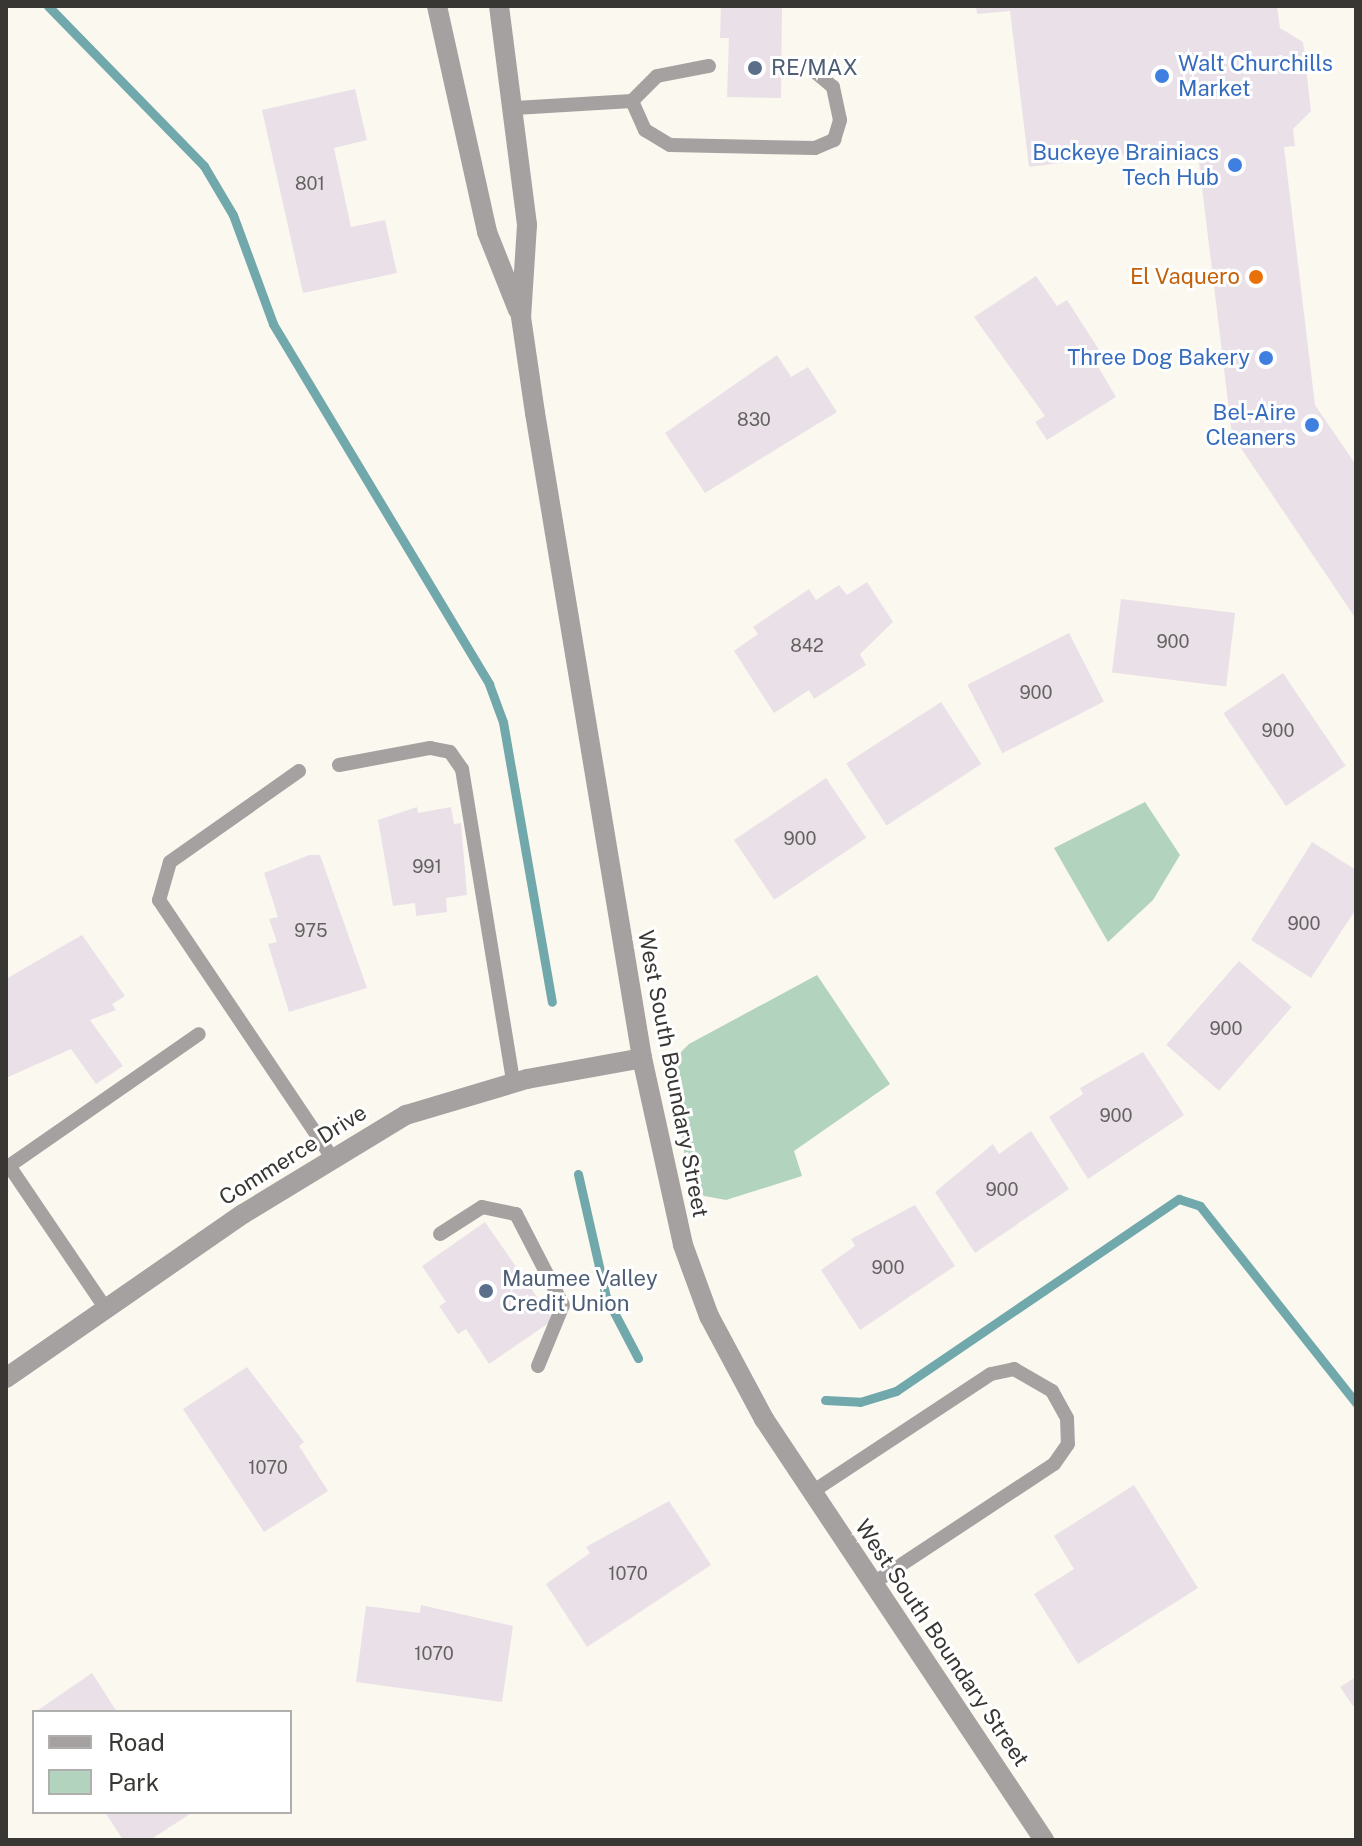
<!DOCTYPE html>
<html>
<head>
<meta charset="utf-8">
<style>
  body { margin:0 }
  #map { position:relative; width:1362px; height:1846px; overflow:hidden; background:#fbf8ef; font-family:"Public Sans",sans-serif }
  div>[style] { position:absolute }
  .green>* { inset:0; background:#b2d3bd }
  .stream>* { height:9px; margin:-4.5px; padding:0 4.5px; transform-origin:4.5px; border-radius:4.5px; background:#70a8ac }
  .building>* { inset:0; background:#eae1e8; transform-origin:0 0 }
  .lane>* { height:14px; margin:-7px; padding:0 7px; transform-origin:7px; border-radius:7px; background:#a6a1a1 }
  .street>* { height:20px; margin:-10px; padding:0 10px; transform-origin:10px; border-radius:10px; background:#a6a1a1 }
  .dots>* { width:22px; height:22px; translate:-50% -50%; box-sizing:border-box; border:4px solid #fff; border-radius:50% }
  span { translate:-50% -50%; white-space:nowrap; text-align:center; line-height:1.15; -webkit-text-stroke:6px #fff; paint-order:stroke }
  .number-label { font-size:18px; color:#646260 }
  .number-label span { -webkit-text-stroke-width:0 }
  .shop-label { font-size:22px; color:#366cbe }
  .left { translate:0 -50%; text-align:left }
  .right { translate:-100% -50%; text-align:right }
  .service-label { font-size:22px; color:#4e5e75 }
  .food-label { font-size:22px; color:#c56008 }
  .street-label { font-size:22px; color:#383733 }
  .frame { position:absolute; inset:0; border:8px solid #383733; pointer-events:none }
  .legend { position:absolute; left:32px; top:1710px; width:260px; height:104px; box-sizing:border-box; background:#fff; border:2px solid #afafad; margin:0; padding:10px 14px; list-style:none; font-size:24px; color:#383733 }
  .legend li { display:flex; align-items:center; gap:16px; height:40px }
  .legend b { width:40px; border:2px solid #afafad }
</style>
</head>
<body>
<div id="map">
  <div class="green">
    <i style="clip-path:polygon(1145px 802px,1180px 855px,1153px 900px,1108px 942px,1054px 848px)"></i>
    <i style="clip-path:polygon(817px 975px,890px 1084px,794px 1151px,802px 1176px,726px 1200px,704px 1196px,687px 1176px,673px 1060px,689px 1044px)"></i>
  </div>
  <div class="stream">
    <i style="left:48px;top:6px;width:223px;rotate:45.7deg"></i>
    <i style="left:204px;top:166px;width:57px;rotate:59.4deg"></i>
    <i style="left:233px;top:215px;width:116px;rotate:69.8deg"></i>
    <i style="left:273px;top:324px;width:420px;rotate:59deg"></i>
    <i style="left:489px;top:684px;width:40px;rotate:69.8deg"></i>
    <i style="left:503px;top:722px;width:284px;rotate:80.1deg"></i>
    <i style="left:578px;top:1174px;width:126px;rotate:77.2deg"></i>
    <i style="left:606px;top:1297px;width:69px;rotate:62.3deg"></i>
    <i style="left:825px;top:1400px;width:35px;rotate:3deg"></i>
    <i style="left:860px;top:1402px;width:38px;rotate:-17deg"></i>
    <i style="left:896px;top:1391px;width:342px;rotate:-34.2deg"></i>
    <i style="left:1179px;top:1199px;width:22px;rotate:18deg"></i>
    <i style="left:1200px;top:1206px;width:251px;rotate:51.6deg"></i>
  </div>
  <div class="building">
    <i style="clip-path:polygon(721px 6px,782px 6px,781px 98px,727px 97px,729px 38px,720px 38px)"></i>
    <i style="clip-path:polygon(976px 6px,1277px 6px,1280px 28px,1303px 42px,1311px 111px,1293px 129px,1295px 146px,1284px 147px,1315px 405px,1356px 465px,1356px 619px,1232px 435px,1197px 146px,1029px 167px,1010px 11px,977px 14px)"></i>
    <i style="clip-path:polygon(355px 89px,367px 140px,334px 148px,351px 227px,385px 220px,397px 273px,303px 293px,262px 110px)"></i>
    <i style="clip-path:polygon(1036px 276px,1057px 306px,1067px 300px,1105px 359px,1097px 365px,1116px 397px,1047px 440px,1035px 422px,1045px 416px,974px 317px)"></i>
    <i style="clip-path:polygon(777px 355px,791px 377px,808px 367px,837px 412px,705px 493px,665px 433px)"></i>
    <i style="clip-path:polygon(867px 582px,893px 622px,860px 654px,866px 665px,814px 699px,809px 690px,774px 713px,734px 651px,758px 634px,753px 627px,809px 589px,816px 600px,839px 585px,847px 595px)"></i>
    <i style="left:1121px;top:599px;width:115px;height:74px;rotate:7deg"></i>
    <i style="left:1069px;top:633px;width:77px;height:114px;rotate:63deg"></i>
    <i style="left:1283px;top:673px;width:112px;height:72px;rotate:56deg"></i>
    <i style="left:941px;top:702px;width:74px;height:113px;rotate:57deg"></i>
    <i style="left:826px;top:778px;width:72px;height:111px;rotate:56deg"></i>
    <i style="clip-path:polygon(417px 807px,418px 813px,451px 807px,454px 824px,461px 823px,467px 895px,446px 898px,447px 912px,416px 916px,415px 903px,393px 906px,378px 820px)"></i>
    <i style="clip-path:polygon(1312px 842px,1356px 870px,1356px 909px,1311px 978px,1251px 940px)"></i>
    <i style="clip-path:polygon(309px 855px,320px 855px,367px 988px,289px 1012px,268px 944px,277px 942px,269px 919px,278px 917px,264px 873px)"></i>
    <i style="clip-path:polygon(82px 935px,125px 996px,112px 1004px,116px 1010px,90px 1020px,123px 1066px,96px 1084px,71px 1049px,6px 1078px,6px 979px)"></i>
    <i style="left:1239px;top:961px;width:70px;height:111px;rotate:41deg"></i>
    <i style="clip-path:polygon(1143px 1052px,1184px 1115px,1088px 1179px,1049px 1117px,1083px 1094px,1080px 1088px)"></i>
    <i style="clip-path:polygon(1031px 1131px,1069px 1189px,975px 1253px,935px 1192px,993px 1144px,999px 1154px)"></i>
    <i style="clip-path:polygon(915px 1205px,955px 1266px,860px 1330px,821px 1270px,855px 1246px,851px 1239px)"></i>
    <i style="clip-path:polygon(485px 1222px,553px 1320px,489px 1364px,466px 1329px,458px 1334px,439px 1306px,446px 1302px,422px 1266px)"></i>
    <i style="clip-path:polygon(247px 1367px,304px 1442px,299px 1446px,328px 1491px,264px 1532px,183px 1409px)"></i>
    <i style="clip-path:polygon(1134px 1485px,1198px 1588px,1078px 1664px,1034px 1594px,1074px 1569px,1054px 1536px)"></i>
    <i style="clip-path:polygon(669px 1501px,711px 1565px,587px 1647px,546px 1584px,590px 1553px,586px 1547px)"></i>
    <i style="clip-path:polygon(421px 1605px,513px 1626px,502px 1702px,356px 1682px,366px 1606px,420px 1613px)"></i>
    <i style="clip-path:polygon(92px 1673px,117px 1712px,40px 1712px,38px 1710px)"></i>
    <i style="clip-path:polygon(1356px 1677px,1356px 1703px,1353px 1706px,1340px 1687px)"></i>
    <i style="clip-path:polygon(105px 1812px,193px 1812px,150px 1840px,123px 1840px)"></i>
  </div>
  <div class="lane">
    <i style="left:632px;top:101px;width:32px;rotate:66deg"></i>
    <i style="left:645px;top:130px;width:29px;rotate:31deg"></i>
    <i style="left:670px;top:145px;width:145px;rotate:1.2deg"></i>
    <i style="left:815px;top:148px;width:21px;rotate:-23deg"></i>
    <i style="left:834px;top:140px;width:21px;rotate:-73deg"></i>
    <i style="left:840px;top:120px;width:34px;rotate:-102deg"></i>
    <i style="left:833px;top:87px;width:25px;rotate:-140deg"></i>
    <i style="left:515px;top:108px;width:117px;rotate:-3.4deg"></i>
    <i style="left:632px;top:101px;width:35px;rotate:-45deg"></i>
    <i style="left:657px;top:76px;width:53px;rotate:-10.9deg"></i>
    <i style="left:339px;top:765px;width:93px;rotate:-10.6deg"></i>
    <i style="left:430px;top:748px;width:20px;rotate:11deg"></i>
    <i style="left:450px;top:752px;width:21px;rotate:55deg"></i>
    <i style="left:462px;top:769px;width:317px;rotate:80.7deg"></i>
    <i style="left:299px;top:771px;width:158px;rotate:144.8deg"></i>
    <i style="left:170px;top:862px;width:40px;rotate:106deg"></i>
    <i style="left:159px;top:900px;width:310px;rotate:56.1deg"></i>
    <i style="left:440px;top:1234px;width:50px;rotate:-32.7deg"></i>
    <i style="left:482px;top:1207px;width:35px;rotate:12deg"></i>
    <i style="left:516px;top:1214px;width:102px;rotate:62.7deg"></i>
    <i style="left:563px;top:1305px;width:66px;rotate:112.3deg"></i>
    <i style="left:106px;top:1309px;width:173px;rotate:-124.1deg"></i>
    <i style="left:9px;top:1166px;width:231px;rotate:-34.8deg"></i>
    <i style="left:812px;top:1492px;width:214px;rotate:-33.4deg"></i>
    <i style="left:991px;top:1374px;width:24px;rotate:-12deg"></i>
    <i style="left:1014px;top:1369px;width:44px;rotate:30.1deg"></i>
    <i style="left:1052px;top:1391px;width:31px;rotate:61deg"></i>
    <i style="left:1067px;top:1418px;width:26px;rotate:88deg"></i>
    <i style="left:1068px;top:1444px;width:24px;rotate:125deg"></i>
    <i style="left:1054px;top:1464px;width:218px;rotate:146.6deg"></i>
  </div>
  <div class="street">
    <i style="left:437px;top:6px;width:231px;rotate:77.5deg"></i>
    <i style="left:487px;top:232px;width:84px;rotate:68.3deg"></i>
    <i style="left:499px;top:6px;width:221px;rotate:82.7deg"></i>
    <i style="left:527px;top:225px;width:92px;rotate:93.7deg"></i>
    <i style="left:521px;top:317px;width:97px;rotate:81.7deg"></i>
    <i style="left:535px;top:413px;width:654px;rotate:80.58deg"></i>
    <i style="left:642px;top:1058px;width:191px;rotate:77.6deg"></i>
    <i style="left:683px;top:1245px;width:76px;rotate:69.9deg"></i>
    <i style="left:709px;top:1316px;width:117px;rotate:61.9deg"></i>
    <i style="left:764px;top:1419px;width:506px;rotate:56.37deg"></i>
    <i style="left:6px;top:1378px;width:288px;rotate:-34.7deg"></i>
    <i style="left:243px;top:1214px;width:191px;rotate:-31.3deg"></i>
    <i style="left:406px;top:1115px;width:126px;rotate:-16.6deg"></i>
    <i style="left:527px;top:1079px;width:117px;rotate:-10.3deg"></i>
  </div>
  <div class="dots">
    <i style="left:755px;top:68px;background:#5c6f8a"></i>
    <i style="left:1162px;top:76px;background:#3f7fe0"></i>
    <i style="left:1235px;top:165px;background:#3f7fe0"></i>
    <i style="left:1256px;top:277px;background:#e8710a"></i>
    <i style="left:1266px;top:358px;background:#3f7fe0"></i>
    <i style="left:1312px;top:425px;background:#3f7fe0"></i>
    <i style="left:486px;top:1291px;background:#5c6f8a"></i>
  </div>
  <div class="number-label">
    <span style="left:310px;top:184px">801</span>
    <span style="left:754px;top:420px">830</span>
    <span style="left:1173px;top:642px">900</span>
    <span style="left:807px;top:646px">842</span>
    <span style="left:1036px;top:693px">900</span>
    <span style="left:1278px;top:731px">900</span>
    <span style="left:800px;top:839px">900</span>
    <span style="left:427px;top:867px">991</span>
    <span style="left:1304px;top:924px">900</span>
    <span style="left:311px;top:931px">975</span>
    <span style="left:1226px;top:1029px">900</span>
    <span style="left:1116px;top:1116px">900</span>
    <span style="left:1002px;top:1190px">900</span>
    <span style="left:888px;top:1268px">900</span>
    <span style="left:268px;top:1468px">1070</span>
    <span style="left:628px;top:1574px">1070</span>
    <span style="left:434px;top:1654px">1070</span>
  </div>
  <div class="shop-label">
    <span class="left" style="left:1178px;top:76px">Walt Churchills<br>Market</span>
    <span class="right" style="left:1219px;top:165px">Buckeye Brainiacs<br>Tech Hub</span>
    <span class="right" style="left:1250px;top:358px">Three Dog Bakery</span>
    <span class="right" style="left:1296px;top:425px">Bel-Aire<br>Cleaners</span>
  </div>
  <div class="service-label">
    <span class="left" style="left:771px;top:68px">RE/MAX</span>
    <span class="left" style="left:502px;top:1291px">Maumee Valley<br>Credit Union</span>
  </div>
  <div class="food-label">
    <span class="right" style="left:1240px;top:277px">El Vaquero</span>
  </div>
  <div class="street-label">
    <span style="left:673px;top:1074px;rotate:79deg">West South Boundary Street</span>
    <span style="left:293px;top:1155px;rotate:-32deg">Commerce Drive</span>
    <span style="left:942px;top:1643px;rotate:56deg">West South Boundary Street</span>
  </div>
  <div class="frame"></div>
  <ul class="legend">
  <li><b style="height:10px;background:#a6a1a1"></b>Road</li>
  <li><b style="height:22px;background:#b2d3bd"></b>Park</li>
  </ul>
</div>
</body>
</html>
